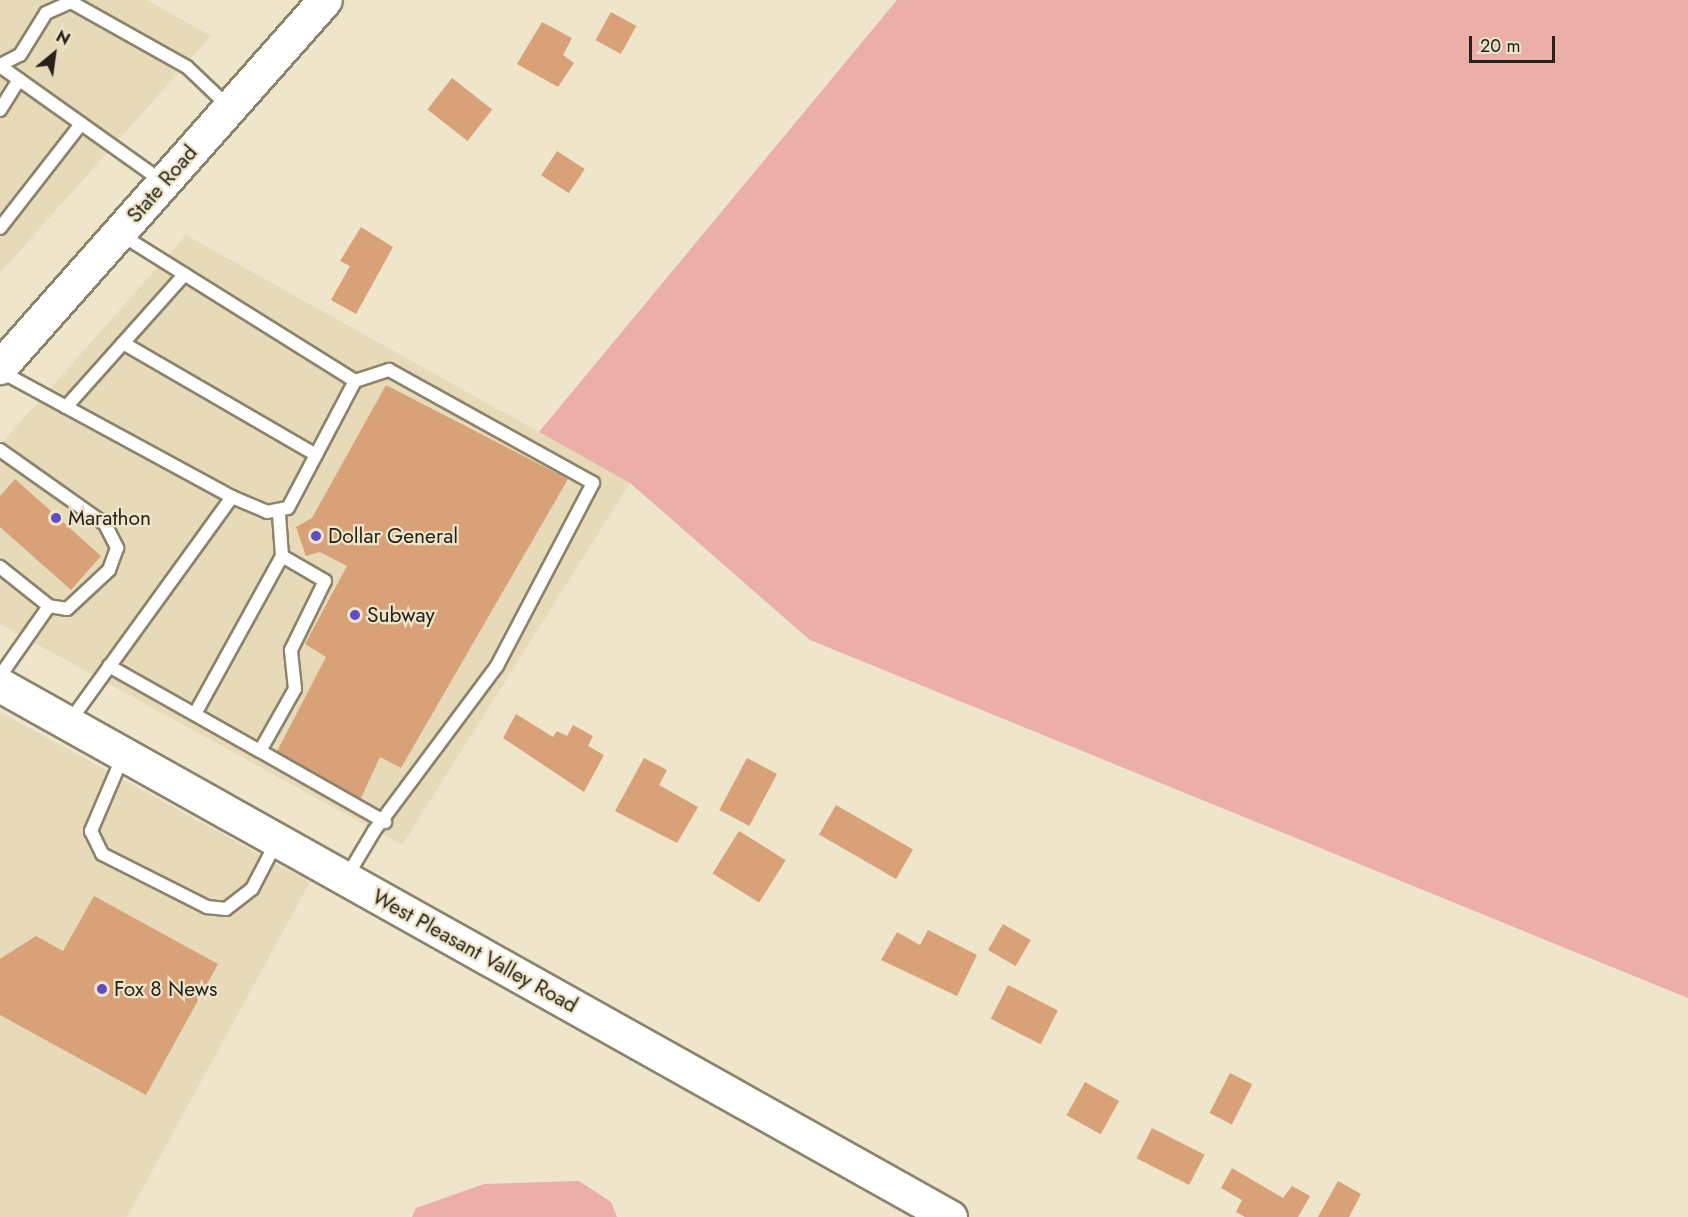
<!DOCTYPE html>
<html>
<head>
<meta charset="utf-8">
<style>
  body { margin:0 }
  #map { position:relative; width:1688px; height:1217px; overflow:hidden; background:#eee5ca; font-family:Jost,sans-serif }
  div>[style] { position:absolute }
  .built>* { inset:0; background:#e6dab9 }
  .green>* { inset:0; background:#ebaea8 }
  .building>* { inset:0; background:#d9a177; transform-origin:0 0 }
  .roads { filter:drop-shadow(2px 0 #8c836b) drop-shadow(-2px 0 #8c836b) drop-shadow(0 2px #8c836b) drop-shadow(0 -2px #8c836b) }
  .service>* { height:12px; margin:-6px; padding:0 6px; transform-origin:6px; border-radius:6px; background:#fff }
  .secondary>* { height:33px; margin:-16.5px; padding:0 16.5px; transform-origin:16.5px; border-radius:16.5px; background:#fff }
  .dots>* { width:16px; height:16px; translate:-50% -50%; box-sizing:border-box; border:3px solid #eee5ca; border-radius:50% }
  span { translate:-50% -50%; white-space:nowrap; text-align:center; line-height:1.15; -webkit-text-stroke:4.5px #eee5ca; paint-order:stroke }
  .street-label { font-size:21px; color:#262219 }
  .poi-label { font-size:21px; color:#262219 }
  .left { translate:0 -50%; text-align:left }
  .north { position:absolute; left:24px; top:24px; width:60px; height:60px; -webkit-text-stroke:4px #eee5ca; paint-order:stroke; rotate:29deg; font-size:16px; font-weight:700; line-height:24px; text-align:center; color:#262219 }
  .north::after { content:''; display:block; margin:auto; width:21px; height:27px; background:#262219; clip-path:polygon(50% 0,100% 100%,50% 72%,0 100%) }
  .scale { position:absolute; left:1469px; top:36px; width:86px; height:27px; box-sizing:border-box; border:3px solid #262219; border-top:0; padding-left:8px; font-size:18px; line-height:21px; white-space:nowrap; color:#262219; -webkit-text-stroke:4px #eee5ca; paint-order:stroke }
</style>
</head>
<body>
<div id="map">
  <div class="built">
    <i style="clip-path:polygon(0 0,147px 0,211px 36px,0 273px)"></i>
    <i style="clip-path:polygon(186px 235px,630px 483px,402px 845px,0 624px,0 445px)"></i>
    <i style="clip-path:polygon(0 712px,310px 882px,127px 1217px,0 1217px)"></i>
  </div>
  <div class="green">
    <i style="clip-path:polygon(897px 0,1688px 0,1688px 998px,810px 640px,630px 483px,539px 432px)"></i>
    <i style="clip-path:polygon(579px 1181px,611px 1202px,617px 1217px,412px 1217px,416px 1208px,484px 1184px)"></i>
  </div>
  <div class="building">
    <i style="left:611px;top:12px;width:29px;height:32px;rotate:29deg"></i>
    <i style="clip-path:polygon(542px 22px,572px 38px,563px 55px,574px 63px,558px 87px,517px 64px)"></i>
    <i style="left:452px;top:78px;width:51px;height:40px;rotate:38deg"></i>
    <i style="left:557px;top:151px;width:33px;height:29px;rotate:33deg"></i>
    <i style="clip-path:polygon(361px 227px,393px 247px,356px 314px,331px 300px,350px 266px,340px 261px)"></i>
    <i style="clip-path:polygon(386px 385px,568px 479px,401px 768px,380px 757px,355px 811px,273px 759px,326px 657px,305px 644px,347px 566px,320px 552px,306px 556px,296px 527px,312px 518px)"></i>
    <i style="clip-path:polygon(15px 479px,101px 556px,71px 590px,0 527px,0 496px)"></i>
    <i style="clip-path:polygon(516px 714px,553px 737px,557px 731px,567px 736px,573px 725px,593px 736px,588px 746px,604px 755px,584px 792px,503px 738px)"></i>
    <i style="clip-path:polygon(644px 758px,667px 770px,659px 785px,698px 807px,677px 843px,615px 811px)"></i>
    <i style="left:747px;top:758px;width:34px;height:59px;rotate:28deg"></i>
    <i style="left:836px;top:805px;width:89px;height:34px;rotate:30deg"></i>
    <i style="left:739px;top:831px;width:55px;height:50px;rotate:32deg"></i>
    <i style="clip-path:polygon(94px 896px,218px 964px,146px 1095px,0 1015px,0 959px,36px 936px,63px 951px)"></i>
    <i style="left:1003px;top:924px;width:32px;height:30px;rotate:30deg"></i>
    <i style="clip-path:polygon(928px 930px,977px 955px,957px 996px,881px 960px,897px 932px,920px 945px)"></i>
    <i style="left:1008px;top:985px;width:56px;height:38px;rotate:27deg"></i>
    <i style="left:1230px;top:1073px;width:25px;height:45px;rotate:27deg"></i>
    <i style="left:1085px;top:1082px;width:39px;height:38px;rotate:29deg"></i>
    <i style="left:1152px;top:1128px;width:59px;height:34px;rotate:27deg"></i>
    <i style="clip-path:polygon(1232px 1168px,1283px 1198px,1292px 1186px,1310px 1196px,1298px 1217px,1245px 1217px,1236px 1212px,1242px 1200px,1221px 1188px)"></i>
    <i style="clip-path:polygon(1338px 1181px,1361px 1194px,1349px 1217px,1318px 1217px)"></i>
  </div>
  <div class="roads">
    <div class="service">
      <i style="left:0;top:65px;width:22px;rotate:-27deg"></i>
      <i style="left:20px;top:55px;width:49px;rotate:-58.2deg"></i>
      <i style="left:46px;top:13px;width:27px;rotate:-24deg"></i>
      <i style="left:71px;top:2px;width:133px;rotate:29.3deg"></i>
      <i style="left:187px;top:67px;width:58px;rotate:43.6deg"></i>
      <i style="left:0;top:66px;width:200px;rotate:35.4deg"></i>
      <i style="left:0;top:110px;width:36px;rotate:-58deg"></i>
      <i style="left:0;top:228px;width:132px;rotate:-52.1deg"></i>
      <i style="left:120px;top:234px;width:277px;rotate:32deg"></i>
      <i style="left:355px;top:381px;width:36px;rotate:-18deg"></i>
      <i style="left:389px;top:370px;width:233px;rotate:29deg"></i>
      <i style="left:593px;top:483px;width:207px;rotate:117.7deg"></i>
      <i style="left:497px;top:666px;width:206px;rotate:126.7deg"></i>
      <i style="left:374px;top:831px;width:55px;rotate:120.8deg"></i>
      <i style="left:123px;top:343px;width:223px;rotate:30.1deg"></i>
      <i style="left:0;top:371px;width:264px;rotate:28.5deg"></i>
      <i style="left:232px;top:497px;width:278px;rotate:125.9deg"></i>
      <i style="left:66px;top:407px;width:178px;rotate:-48.2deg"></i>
      <i style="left:0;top:450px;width:128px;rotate:35.2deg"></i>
      <i style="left:105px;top:524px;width:27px;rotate:63deg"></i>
      <i style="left:117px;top:548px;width:23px;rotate:110deg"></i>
      <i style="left:109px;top:570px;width:57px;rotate:137.1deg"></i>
      <i style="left:67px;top:609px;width:18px;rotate:-171deg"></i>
      <i style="left:49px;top:606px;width:63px;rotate:-141.5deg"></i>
      <i style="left:232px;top:497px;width:38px;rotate:23deg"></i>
      <i style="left:267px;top:512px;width:21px;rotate:-11deg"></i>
      <i style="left:288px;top:508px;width:144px;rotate:-62.2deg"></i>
      <i style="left:109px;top:666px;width:173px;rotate:29.4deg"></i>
      <i style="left:260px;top:751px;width:71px;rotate:-60.6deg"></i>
      <i style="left:295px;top:689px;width:39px;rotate:-96deg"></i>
      <i style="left:291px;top:650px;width:77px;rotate:-63.8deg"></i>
      <i style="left:325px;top:581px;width:50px;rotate:-149.8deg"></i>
      <i style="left:282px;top:556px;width:42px;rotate:-94.1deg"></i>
      <i style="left:0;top:676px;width:85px;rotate:-55deg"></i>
      <i style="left:196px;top:712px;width:178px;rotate:-61.1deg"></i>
      <i style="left:260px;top:751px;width:144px;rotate:29.6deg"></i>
      <i style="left:123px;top:756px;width:82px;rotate:113.1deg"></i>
      <i style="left:91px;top:831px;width:25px;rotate:64deg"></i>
      <i style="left:102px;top:854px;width:118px;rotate:26.8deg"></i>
      <i style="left:207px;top:907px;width:19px;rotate:6deg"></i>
      <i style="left:226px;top:909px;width:33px;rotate:-38deg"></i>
      <i style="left:252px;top:889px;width:54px;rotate:-62.5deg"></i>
    </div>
    <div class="secondary">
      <i style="left:0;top:367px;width:490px;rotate:-48.5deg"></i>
      <i style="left:0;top:685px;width:1089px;rotate:29.25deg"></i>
    </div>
  </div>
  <div class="dots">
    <i style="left:56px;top:518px;background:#634bc4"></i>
    <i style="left:316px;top:536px;background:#634bc4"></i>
    <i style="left:355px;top:615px;background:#634bc4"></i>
    <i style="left:102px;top:989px;background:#634bc4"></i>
  </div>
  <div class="street-label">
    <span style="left:162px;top:184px;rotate:-49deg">State Road</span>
    <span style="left:475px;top:951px;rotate:29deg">West Pleasant Valley Road</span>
  </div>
  <div class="poi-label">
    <span class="left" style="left:68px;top:518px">Marathon</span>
    <span class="left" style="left:328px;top:536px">Dollar General</span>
    <span class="left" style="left:367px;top:615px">Subway</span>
    <span class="left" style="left:114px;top:989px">Fox 8 News</span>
  </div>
  <div class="north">N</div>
  <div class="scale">20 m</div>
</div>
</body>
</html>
